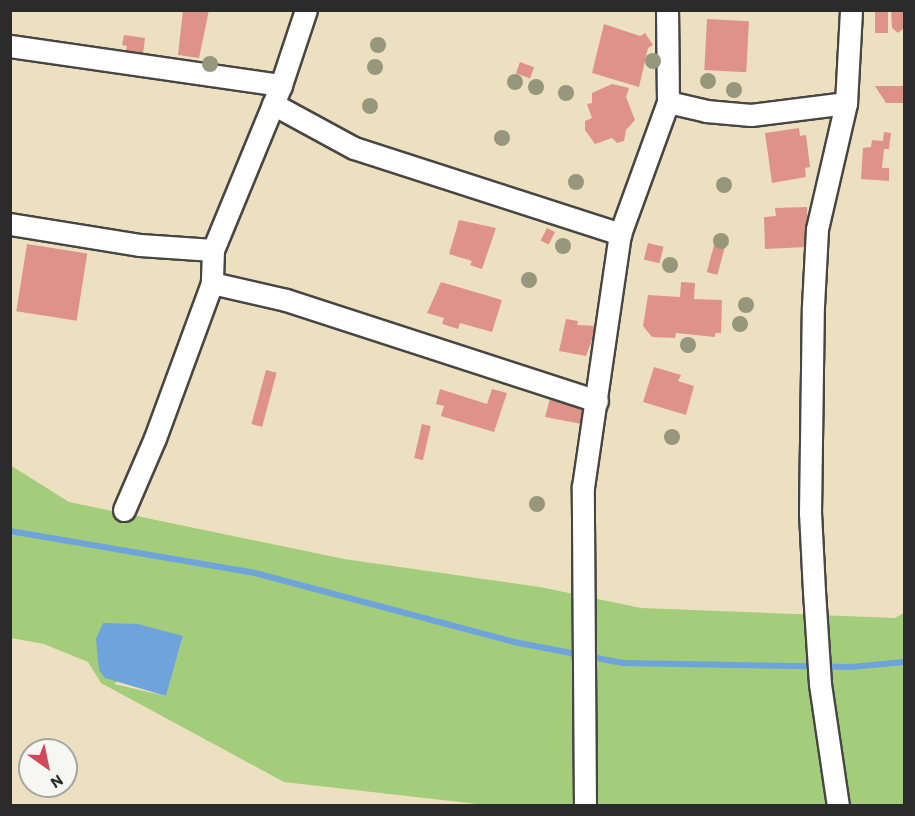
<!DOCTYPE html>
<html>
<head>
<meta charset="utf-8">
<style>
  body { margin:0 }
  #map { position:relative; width:915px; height:816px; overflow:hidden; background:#ece0c1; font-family:Itim,sans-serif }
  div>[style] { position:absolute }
  .green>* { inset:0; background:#a3cd7a }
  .water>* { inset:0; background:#6ea3db }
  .stream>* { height:6px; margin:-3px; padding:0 3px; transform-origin:3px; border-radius:3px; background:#6ea3db }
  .building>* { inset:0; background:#df9388; transform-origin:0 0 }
  .roads { filter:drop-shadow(2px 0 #484642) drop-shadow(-2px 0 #484642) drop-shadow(0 2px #484642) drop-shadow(0 -2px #484642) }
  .minor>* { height:21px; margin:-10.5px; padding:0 10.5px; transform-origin:10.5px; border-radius:10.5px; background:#fff }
  .trees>* { width:16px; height:16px; margin:-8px; border-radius:50%; background:#96977c }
  span { translate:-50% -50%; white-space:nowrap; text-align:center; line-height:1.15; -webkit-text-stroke:5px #f6f6f2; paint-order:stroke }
  .frame { position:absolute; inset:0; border:12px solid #2b2b2b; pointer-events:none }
  .north { position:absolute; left:18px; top:738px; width:60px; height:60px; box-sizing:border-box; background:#f6f6f2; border:2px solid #a5a5a2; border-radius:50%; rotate:147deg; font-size:16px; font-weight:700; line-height:24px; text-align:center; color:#2b2b2b }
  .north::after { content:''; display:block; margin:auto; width:21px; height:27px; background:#d1495b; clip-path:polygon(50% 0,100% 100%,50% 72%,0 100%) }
</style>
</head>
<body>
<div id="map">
  <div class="green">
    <i style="clip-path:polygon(evenodd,10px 465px,69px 502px,344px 559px,540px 587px,641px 608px,895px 618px,904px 613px,904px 805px,495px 806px,284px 782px,101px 683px,88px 662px,44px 644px,11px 638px,10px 465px,183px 636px,166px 696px,114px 684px,183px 636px)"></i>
  </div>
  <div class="water">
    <i style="clip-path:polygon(103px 623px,138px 624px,183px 636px,166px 696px,105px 678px,99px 670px,96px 639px)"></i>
  </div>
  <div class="stream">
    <i style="left:10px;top:531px;width:249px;rotate:9.7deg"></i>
    <i style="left:255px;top:573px;width:268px;rotate:14.9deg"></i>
    <i style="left:514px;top:642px;width:111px;rotate:10.9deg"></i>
    <i style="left:623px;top:663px;width:228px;rotate:1deg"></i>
    <i style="left:851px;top:667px;width:53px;rotate:-5.4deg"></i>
  </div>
  <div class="building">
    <i style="clip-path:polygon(183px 10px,209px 10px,199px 58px,178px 55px)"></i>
    <i style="left:875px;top:10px;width:13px;height:23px"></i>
    <i style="clip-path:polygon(891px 10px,904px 10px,904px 28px,898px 33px,892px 28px)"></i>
    <i style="left:707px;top:19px;width:42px;height:51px;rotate:3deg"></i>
    <i style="clip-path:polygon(604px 24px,640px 36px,645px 33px,653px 45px,648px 48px,639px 87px,592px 73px)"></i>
    <i style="clip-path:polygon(124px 35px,145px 38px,143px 54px,126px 51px,127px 46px,122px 45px)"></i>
    <i style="left:520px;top:62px;width:15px;height:12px;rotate:20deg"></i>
    <i style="clip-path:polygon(612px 84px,629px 88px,626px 97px,635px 120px,626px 130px,624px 141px,617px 143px,612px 138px,595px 144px,585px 130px,585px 121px,592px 118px,587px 104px,592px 103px,592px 93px)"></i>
    <i style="clip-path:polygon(875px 86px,904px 86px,904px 103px,886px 103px)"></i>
    <i style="clip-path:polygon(799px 128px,800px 136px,806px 135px,810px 167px,805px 168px,806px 177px,772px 183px,765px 133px)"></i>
    <i style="clip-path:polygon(884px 132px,891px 133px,889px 149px,884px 149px,882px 168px,889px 168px,889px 181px,861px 179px,863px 148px,871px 147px,872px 140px,883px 141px)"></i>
    <i style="clip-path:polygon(807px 207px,808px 247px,765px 249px,764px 217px,776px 216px,775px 208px)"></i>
    <i style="clip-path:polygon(459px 220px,496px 228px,482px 269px,470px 265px,472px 261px,449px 254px)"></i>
    <i style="left:547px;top:228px;width:9px;height:14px;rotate:27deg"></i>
    <i style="left:648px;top:243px;width:16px;height:17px;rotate:14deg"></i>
    <i style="left:27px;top:244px;width:61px;height:68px;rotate:9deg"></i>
    <i style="left:714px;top:245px;width:11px;height:28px;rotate:15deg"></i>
    <i style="clip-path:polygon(441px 282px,502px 300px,492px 332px,460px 323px,458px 329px,442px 324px,444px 318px,427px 313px)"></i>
    <i style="clip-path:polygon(681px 282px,695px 283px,694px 299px,722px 300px,721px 333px,715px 333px,715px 337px,676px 333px,675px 338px,652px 337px,643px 326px,648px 295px,680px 297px)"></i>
    <i style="clip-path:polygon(566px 319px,578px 321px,577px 325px,597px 326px,586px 356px,559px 351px)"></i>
    <i style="clip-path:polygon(654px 367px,681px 375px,678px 381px,694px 386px,686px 415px,643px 402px)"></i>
    <i style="left:266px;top:370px;width:11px;height:56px;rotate:15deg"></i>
    <i style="clip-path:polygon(440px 389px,487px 404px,492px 389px,507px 393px,494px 432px,441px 416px,444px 406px,436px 404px)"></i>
    <i style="clip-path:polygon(551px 395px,592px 407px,587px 425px,545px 417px)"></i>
    <i style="left:422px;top:424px;width:9px;height:35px;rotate:13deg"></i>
  </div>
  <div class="roads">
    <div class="minor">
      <i style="left:10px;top:46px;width:274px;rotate:8.2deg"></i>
      <i style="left:668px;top:102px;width:39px;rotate:13deg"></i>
      <i style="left:706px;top:111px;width:45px;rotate:5.1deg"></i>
      <i style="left:751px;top:115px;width:96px;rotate:-7.2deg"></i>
      <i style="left:273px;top:104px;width:92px;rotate:28.5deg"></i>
      <i style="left:354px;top:148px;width:280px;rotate:17.9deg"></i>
      <i style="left:10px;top:224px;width:132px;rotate:9.2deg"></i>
      <i style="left:140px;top:245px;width:73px;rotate:3.9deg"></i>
      <i style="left:213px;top:250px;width:178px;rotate:-67.6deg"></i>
      <i style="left:281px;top:85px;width:79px;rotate:-71.6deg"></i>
      <i style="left:213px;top:250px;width:33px;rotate:92deg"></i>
      <i style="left:212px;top:283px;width:76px;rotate:12.9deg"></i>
      <i style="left:286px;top:300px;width:327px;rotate:18deg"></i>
      <i style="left:124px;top:510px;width:78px;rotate:-66.7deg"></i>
      <i style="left:155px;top:438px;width:165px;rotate:-69.8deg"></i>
      <i style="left:585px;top:806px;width:319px;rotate:-90.4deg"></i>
      <i style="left:583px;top:487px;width:256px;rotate:-81.7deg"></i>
      <i style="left:620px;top:234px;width:140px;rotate:-70deg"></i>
      <i style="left:668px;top:102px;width:92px;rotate:-90.6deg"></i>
      <i style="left:838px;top:806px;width:123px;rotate:-98.4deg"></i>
      <i style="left:820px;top:684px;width:93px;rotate:-93.7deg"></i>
      <i style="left:814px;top:591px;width:78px;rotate:-92.9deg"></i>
      <i style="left:810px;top:513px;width:207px;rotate:-89.2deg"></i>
      <i style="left:813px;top:306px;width:77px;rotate:-87deg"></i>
      <i style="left:817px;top:229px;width:129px;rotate:-77deg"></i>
      <i style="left:846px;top:103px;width:93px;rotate:-86.9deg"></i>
    </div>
  </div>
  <div class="trees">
    <i style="left:378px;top:45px"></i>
    <i style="left:653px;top:61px"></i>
    <i style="left:210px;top:64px"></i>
    <i style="left:375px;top:67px"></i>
    <i style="left:708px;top:81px"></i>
    <i style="left:515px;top:82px"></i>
    <i style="left:536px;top:87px"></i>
    <i style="left:734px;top:90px"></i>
    <i style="left:566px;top:93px"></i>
    <i style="left:370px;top:106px"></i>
    <i style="left:502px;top:138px"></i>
    <i style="left:576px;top:182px"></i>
    <i style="left:724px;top:185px"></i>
    <i style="left:721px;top:241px"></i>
    <i style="left:563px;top:246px"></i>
    <i style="left:670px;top:265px"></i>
    <i style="left:529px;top:280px"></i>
    <i style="left:746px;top:305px"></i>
    <i style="left:740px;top:324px"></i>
    <i style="left:688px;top:345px"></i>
    <i style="left:672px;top:437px"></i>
    <i style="left:537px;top:504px"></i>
  </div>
  <div class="frame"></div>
  <div class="north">N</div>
</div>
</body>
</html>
